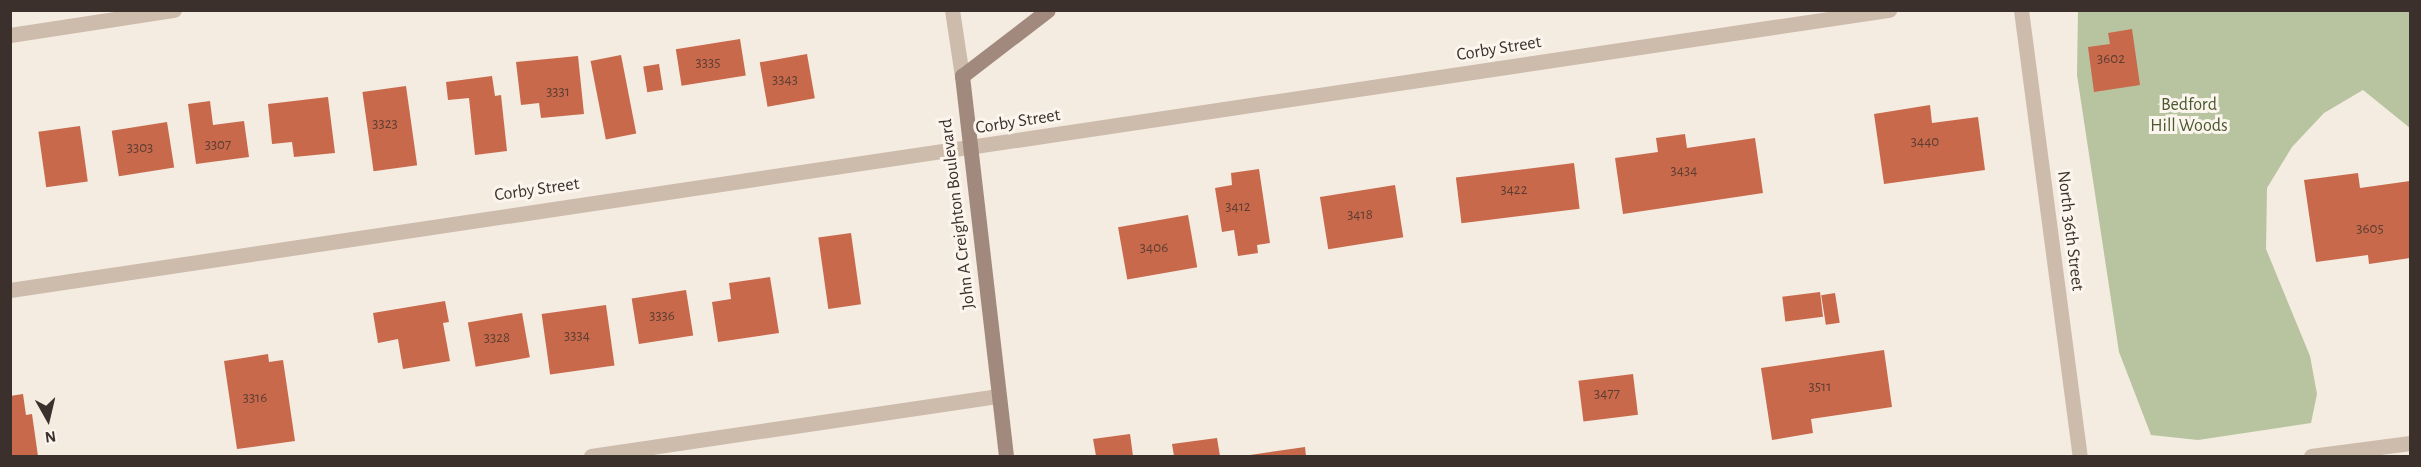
<!DOCTYPE html>
<html>
<head>
<meta charset="utf-8">
<style>
  body { margin:0 }
  #map { position:relative; width:2421px; height:467px; overflow:hidden; background:#f4ebe1; font-family:"Alegreya Sans",sans-serif }
  div>[style] { position:absolute }
  .green>* { inset:0; background:#b8c4a0 }
  .building>* { inset:0; background:#c8694b; transform-origin:0 0 }
  .lane>* { height:15px; margin:-7.5px; padding:0 7.5px; transform-origin:7.5px; border-radius:7.5px; background:#cdbbac }
  .street>* { height:15px; margin:-7.5px; padding:0 7.5px; transform-origin:7.5px; border-radius:7.5px; background:#cdbbac }
  .secondary>* { height:15px; margin:-7.5px; padding:0 7.5px; transform-origin:7.5px; border-radius:7.5px; background:#a18a7d }
  span { translate:-50% -50%; white-space:nowrap; text-align:center; line-height:1.15; -webkit-text-stroke:6px #fbf5ee; paint-order:stroke }
  .number-label { font-size:15px; color:#5e3e33 }
  .number-label span { -webkit-text-stroke-width:0 }
  .street-label { font-size:18px; color:#3b302b }
  .park-label { font-size:18px; color:#4a5a2e }
  .frame { position:absolute; inset:0; border:12px solid #3b302b; pointer-events:none }
  .north { position:absolute; left:18px; top:389px; width:60px; height:60px; -webkit-text-stroke:4px #fbf5ee; paint-order:stroke; rotate:172deg; font-size:16px; font-weight:700; line-height:24px; text-align:center; color:#3b302b }
  .north::after { content:''; display:block; margin:auto; width:21px; height:27px; background:#3b302b; clip-path:polygon(50% 0,100% 100%,50% 72%,0 100%) }
</style>
</head>
<body>
<div id="map">
  <div class="green">
    <i style="clip-path:polygon(2078px 11px,2410px 11px,2410px 128px,2363px 90px,2324px 113px,2292px 147px,2267px 188px,2266px 249px,2310px 356px,2317px 394px,2311px 423px,2198px 440px,2151px 435px,2119px 352px,2077px 75px)"></i>
  </div>
  <div class="building">
    <i style="clip-path:polygon(2132px 29px,2140px 85px,2094px 92px,2088px 47px,2110px 44px,2108px 33px)"></i>
    <i style="left:740px;top:39px;width:37px;height:65px;rotate:81deg"></i>
    <i style="left:807px;top:54px;width:45px;height:48px;rotate:80deg"></i>
    <i style="left:621px;top:55px;width:80px;height:31px;rotate:79deg"></i>
    <i style="clip-path:polygon(578px 56px,584px 114px,541px 118px,539px 103px,521px 105px,516px 62px)"></i>
    <i style="left:659px;top:64px;width:26px;height:16px;rotate:81deg"></i>
    <i style="clip-path:polygon(492px 76px,495px 96px,501px 95px,507px 151px,475px 155px,469px 98px,448px 100px,446px 82px)"></i>
    <i style="left:406px;top:86px;width:80px;height:44px;rotate:82deg"></i>
    <i style="clip-path:polygon(328px 97px,335px 153px,294px 157px,292px 142px,272px 144px,268px 104px)"></i>
    <i style="clip-path:polygon(210px 101px,213px 125px,244px 121px,249px 157px,196px 164px,188px 104px)"></i>
    <i style="clip-path:polygon(1930px 105px,1932px 123px,1978px 117px,1985px 170px,1884px 184px,1874px 114px)"></i>
    <i style="left:167px;top:122px;width:46px;height:56px;rotate:81deg"></i>
    <i style="left:80px;top:126px;width:56px;height:42px;rotate:82deg"></i>
    <i style="clip-path:polygon(1685px 134px,1687px 148px,1755px 138px,1763px 193px,1623px 214px,1615px 158px,1658px 152px,1656px 138px)"></i>
    <i style="left:1574px;top:163px;width:46px;height:119px;rotate:83deg"></i>
    <i style="clip-path:polygon(1259px 169px,1270px 243px,1257px 245px,1258px 253px,1238px 256px,1234px 230px,1222px 232px,1215px 188px,1232px 185px,1231px 173px)"></i>
    <i style="clip-path:polygon(2358px 173px,2360px 188px,2410px 181px,2410px 258px,2369px 264px,2368px 255px,2316px 262px,2304px 180px)"></i>
    <i style="left:1395px;top:185px;width:53px;height:76px;rotate:81deg"></i>
    <i style="left:1188px;top:215px;width:53px;height:71px;rotate:80deg"></i>
    <i style="left:851px;top:233px;width:72px;height:33px;rotate:82deg"></i>
    <i style="clip-path:polygon(770px 277px,779px 333px,718px 342px,712px 302px,731px 299px,729px 283px)"></i>
    <i style="left:686px;top:290px;width:46px;height:55px;rotate:81deg"></i>
    <i style="left:1820px;top:292px;width:25px;height:38px;rotate:83deg"></i>
    <i style="left:1835px;top:293px;width:30px;height:14px;rotate:81deg"></i>
    <i style="clip-path:polygon(445px 301px,449px 322px,443px 323px,450px 361px,403px 369px,398px 339px,378px 343px,373px 313px)"></i>
    <i style="left:606px;top:305px;width:61px;height:65px;rotate:82deg"></i>
    <i style="left:522px;top:313px;width:45px;height:55px;rotate:80deg"></i>
    <i style="clip-path:polygon(1884px 350px,1892px 407px,1811px 419px,1813px 433px,1772px 440px,1761px 368px)"></i>
    <i style="clip-path:polygon(268px 354px,269px 362px,283px 360px,295px 441px,237px 449px,224px 361px)"></i>
    <i style="left:1633px;top:374px;width:41px;height:55px;rotate:83deg"></i>
    <i style="clip-path:polygon(23px 394px,26px 415px,32px 414px,38px 456px,10px 456px,10px 396px)"></i>
    <i style="clip-path:polygon(1130px 434px,1133px 456px,1096px 456px,1093px 439px)"></i>
    <i style="clip-path:polygon(1217px 438px,1220px 456px,1174px 456px,1172px 444px)"></i>
    <i style="clip-path:polygon(1305px 447px,1306px 456px,1250px 456px,1250px 455px)"></i>
  </div>
  <div class="lane">
    <i style="left:10px;top:35px;width:166px;rotate:-8.7deg"></i>
    <i style="left:591px;top:456px;width:412px;rotate:-8.4deg"></i>
  </div>
  <div class="street">
    <i style="left:952px;top:10px;width:67px;rotate:81.4deg"></i>
    <i style="left:2021px;top:10px;width:450px;rotate:82.5deg"></i>
    <i style="left:10px;top:290px;width:1900px;rotate:-8.48deg"></i>
    <i style="left:2311px;top:456px;width:100px;rotate:-7.5deg"></i>
  </div>
  <div class="secondary">
    <i style="left:1006px;top:456px;width:383px;rotate:-96.6deg"></i>
    <i style="left:962px;top:76px;width:108px;rotate:-37.5deg"></i>
  </div>
  <div class="number-label">
    <span style="left:2111px;top:59px">3602</span>
    <span style="left:708px;top:63px">3335</span>
    <span style="left:785px;top:80px">3343</span>
    <span style="left:558px;top:92px">3331</span>
    <span style="left:385px;top:124px">3323</span>
    <span style="left:1925px;top:142px">3440</span>
    <span style="left:218px;top:145px">3307</span>
    <span style="left:140px;top:148px">3303</span>
    <span style="left:1684px;top:171px">3434</span>
    <span style="left:1514px;top:190px">3422</span>
    <span style="left:1238px;top:207px">3412</span>
    <span style="left:1360px;top:215px">3418</span>
    <span style="left:2370px;top:229px">3605</span>
    <span style="left:1154px;top:248px">3406</span>
    <span style="left:662px;top:316px">3336</span>
    <span style="left:577px;top:336px">3334</span>
    <span style="left:497px;top:338px">3328</span>
    <span style="left:1820px;top:387px">3511</span>
    <span style="left:1607px;top:394px">3477</span>
    <span style="left:255px;top:398px">3316</span>
  </div>
  <div class="street-label">
    <span style="left:1499px;top:49px;rotate:-9deg">Corby Street</span>
    <span style="left:1018px;top:122px;rotate:-9deg">Corby Street</span>
    <span style="left:537px;top:190px;rotate:-8deg">Corby Street</span>
    <span style="left:958px;top:214px;rotate:-97deg">John A Creighton Boulevard</span>
    <span style="left:2070px;top:231px;rotate:83deg">North 36th Street</span>
  </div>
  <div class="park-label">
    <span style="left:2189px;top:116px">Bedford<br>Hill Woods</span>
  </div>
  <div class="frame"></div>
  <div class="north">N</div>
</div>
</body>
</html>
